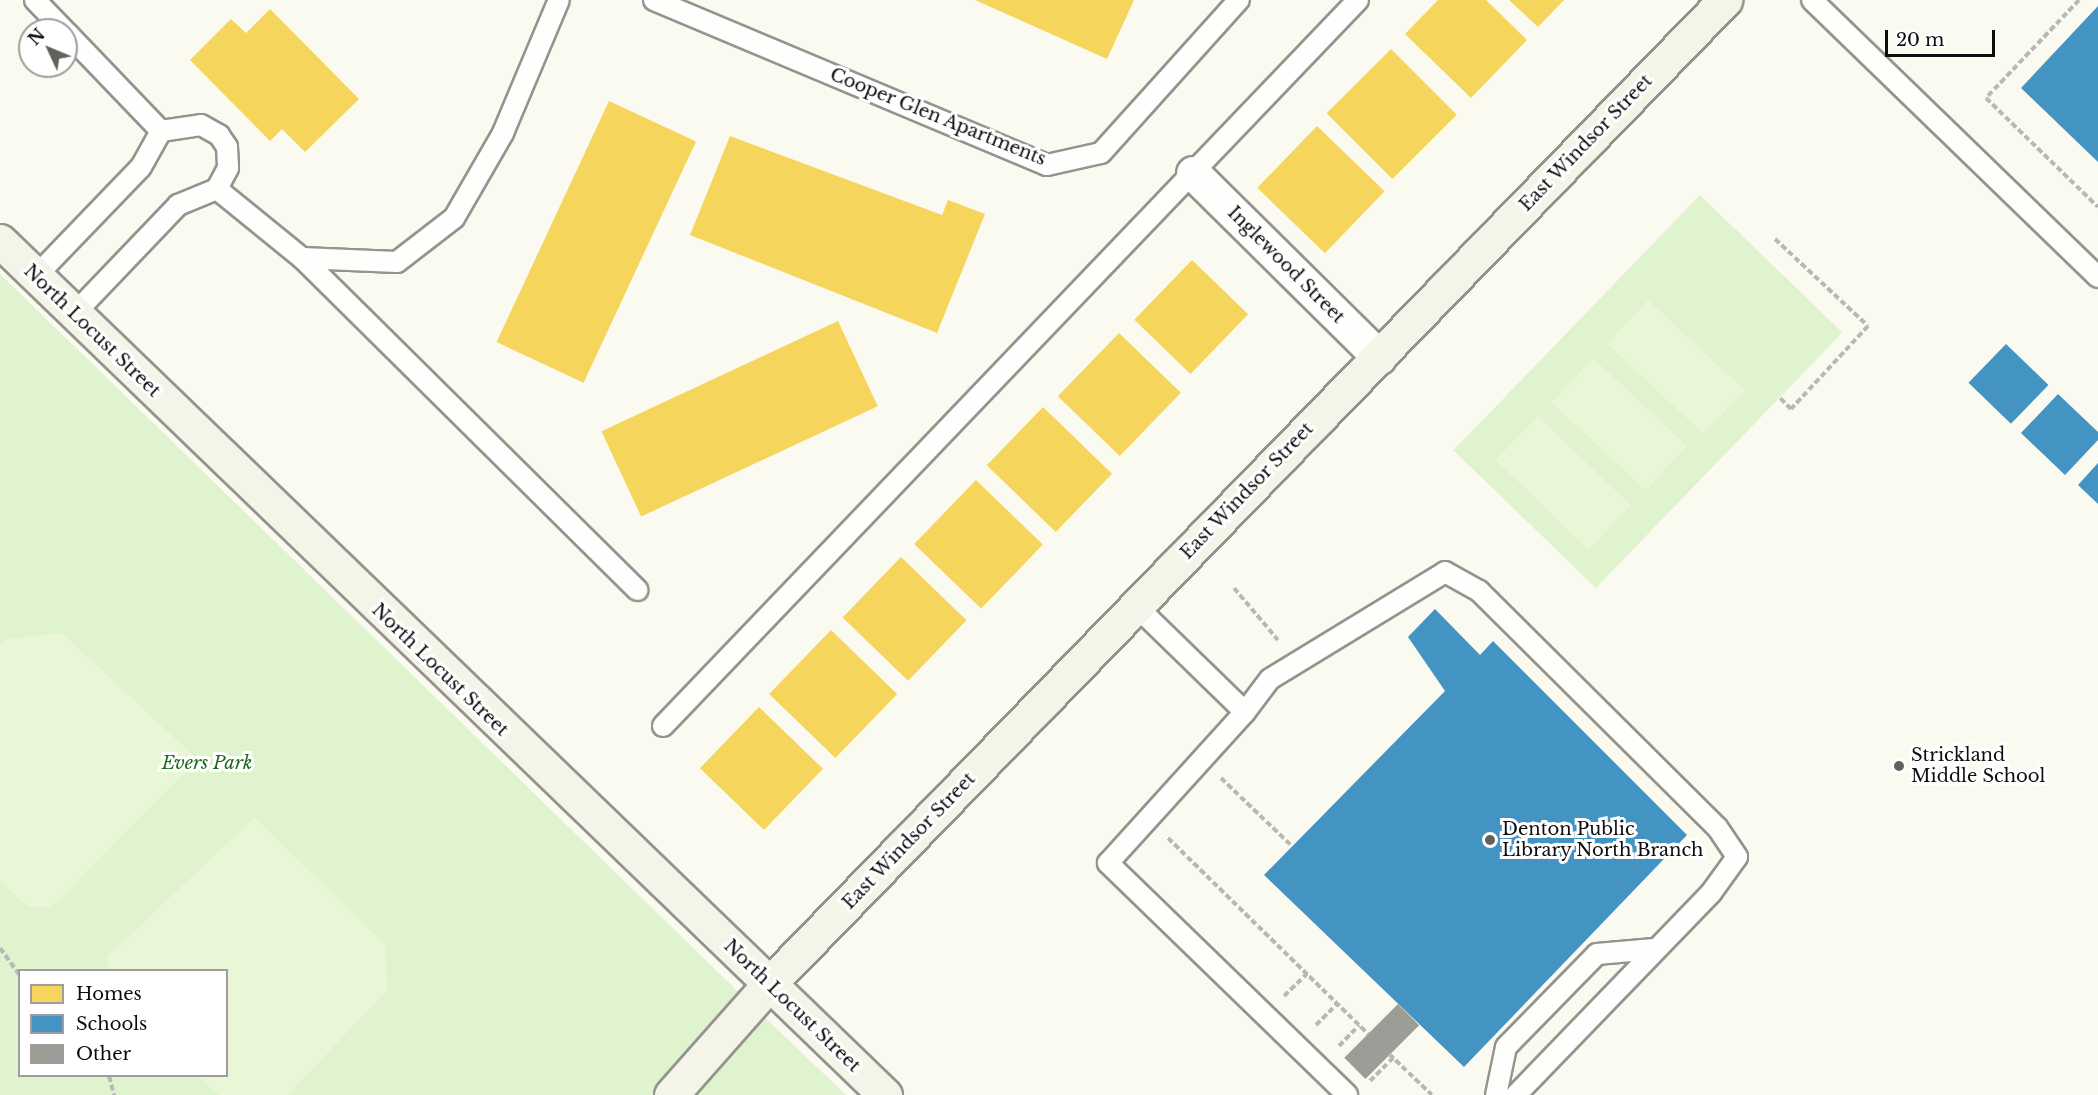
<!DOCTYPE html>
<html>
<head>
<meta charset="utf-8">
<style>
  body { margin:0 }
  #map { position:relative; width:2098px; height:1095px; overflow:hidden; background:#fbfaf0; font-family:"Libre Baskerville",serif }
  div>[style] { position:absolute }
  .green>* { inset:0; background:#def3ce; transform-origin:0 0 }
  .pitch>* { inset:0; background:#eaf6d8; transform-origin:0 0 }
  .homes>* { inset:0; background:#f6d55c; transform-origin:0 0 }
  .schools>* { inset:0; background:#4393c3; transform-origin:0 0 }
  .building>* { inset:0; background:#9e9c96; transform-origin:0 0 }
  .path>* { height:4px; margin-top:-2px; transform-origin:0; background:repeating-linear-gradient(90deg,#b8b8b6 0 6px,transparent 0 9px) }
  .roads { filter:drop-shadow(2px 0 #94948f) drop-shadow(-2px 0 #94948f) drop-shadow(0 2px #94948f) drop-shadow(0 -2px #94948f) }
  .lane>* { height:20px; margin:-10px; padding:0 10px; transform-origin:10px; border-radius:10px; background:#fefefd }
  .street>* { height:33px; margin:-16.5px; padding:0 16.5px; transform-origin:16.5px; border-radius:16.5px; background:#fefefd }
  .secondary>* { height:33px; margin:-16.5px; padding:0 16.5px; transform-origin:16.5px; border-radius:16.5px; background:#f4f5e8 }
  .dots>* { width:16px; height:16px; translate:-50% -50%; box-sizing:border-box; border:3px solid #fff; border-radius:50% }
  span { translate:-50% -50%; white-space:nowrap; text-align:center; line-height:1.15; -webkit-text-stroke:6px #fff; paint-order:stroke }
  .street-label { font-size:18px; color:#0d0d0d }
  .poi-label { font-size:18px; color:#0d0d0d }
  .left { translate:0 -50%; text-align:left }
  .park-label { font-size:18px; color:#1b6a18; font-style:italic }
  .legend { position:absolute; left:18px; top:969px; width:210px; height:108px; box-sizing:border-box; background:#fff; border:2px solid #9e9e9e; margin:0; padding:8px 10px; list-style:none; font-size:18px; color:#0d0d0d }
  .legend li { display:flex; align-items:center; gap:12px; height:30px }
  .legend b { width:30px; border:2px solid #9e9e9e }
  .north { position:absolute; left:18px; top:18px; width:60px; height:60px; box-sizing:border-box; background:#fff; border:2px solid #9e9e9e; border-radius:50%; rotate:314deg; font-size:16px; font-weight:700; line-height:24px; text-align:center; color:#0d0d0d }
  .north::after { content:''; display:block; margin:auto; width:21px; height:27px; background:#60605c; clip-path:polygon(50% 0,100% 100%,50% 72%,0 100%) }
  .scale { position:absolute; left:1885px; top:30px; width:110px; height:27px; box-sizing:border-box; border:3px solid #0d0d0d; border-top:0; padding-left:8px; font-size:18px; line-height:21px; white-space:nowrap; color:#0d0d0d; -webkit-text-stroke:4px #fff; paint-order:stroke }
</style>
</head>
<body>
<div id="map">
  <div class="green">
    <i style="left:1700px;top:195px;width:198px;height:355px;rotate:44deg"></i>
    <i style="clip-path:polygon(evenodd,0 274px,758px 1011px,846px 1095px,0 1095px,0 274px,20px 970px,226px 970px,226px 1076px,20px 1076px,20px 970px)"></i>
  </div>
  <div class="pitch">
    <i style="left:1648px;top:300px;width:132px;height:60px;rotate:43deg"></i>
    <i style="left:1593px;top:358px;width:129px;height:61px;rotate:43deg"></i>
    <i style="left:1538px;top:416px;width:129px;height:61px;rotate:44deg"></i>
    <i style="clip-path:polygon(62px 633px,198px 760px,52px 907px,28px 907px,0 881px,0 645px,7px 639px)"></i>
    <i style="clip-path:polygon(255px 817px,386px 946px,387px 990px,288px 1095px,219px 1095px,197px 1076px,226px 1076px,226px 970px,108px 970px,108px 956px)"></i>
  </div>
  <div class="homes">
    <i style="clip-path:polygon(975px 0,1134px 0,1107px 59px)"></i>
    <i style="clip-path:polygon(1438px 0,1486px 0,1527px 40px,1471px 98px,1405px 34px)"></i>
    <i style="clip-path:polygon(1509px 0,1564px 0,1538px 27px)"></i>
    <i style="clip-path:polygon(270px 9px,359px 99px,305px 152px,282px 129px,270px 141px,190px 60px,231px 19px,246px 33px)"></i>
    <i style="left:1391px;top:49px;width:93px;height:91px;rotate:45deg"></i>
    <i style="left:609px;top:101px;width:96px;height:266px;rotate:25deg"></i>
    <i style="left:1317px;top:126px;width:94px;height:86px;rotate:44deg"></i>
    <i style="clip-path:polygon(730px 136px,942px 215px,948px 200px,985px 214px,937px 333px,690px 235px)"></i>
    <i style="left:1192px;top:260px;width:78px;height:83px;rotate:44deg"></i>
    <i style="left:838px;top:321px;width:94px;height:261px;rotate:65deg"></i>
    <i style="left:1119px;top:333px;width:86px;height:88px;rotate:44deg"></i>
    <i style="left:1043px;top:407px;width:96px;height:81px;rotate:44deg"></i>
    <i style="left:976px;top:480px;width:93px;height:89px;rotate:44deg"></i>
    <i style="left:901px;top:557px;width:91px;height:84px;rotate:44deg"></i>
    <i style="left:831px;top:630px;width:92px;height:89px;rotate:44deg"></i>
    <i style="left:759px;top:707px;width:89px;height:85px;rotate:44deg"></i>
  </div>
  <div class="schools">
    <i style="clip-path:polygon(2098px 6px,2098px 162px,2021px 88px)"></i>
    <i style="left:2006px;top:344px;width:59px;height:54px;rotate:44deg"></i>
    <i style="clip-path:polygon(2058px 394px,2098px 432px,2098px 440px,2065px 475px,2021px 433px)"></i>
    <i style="clip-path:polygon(2098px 463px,2098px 504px,2078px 485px)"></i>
    <i style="clip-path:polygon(1435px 609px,1480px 655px,1493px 641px,1687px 835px,1464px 1067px,1264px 875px,1445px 691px,1408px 637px)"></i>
  </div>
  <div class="building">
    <i style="left:1398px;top:1004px;width:30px;height:76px;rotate:45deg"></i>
  </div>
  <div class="path">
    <i style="left:2079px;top:0;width:135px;rotate:133.5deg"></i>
    <i style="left:1986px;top:98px;width:156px;rotate:44.2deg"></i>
    <i style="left:1775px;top:239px;width:127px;rotate:43.1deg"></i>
    <i style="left:1868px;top:326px;width:113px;rotate:132.9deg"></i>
    <i style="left:1791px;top:409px;width:16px;rotate:-135deg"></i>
    <i style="left:1234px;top:588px;width:68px;rotate:49.8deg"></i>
    <i style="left:1221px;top:778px;width:98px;rotate:43.8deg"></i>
    <i style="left:1168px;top:838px;width:280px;rotate:44.4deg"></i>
    <i style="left:0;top:948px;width:34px;rotate:54deg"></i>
    <i style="left:1284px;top:996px;width:32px;rotate:-44deg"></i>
    <i style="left:1316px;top:1025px;width:30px;rotate:-45deg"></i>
    <i style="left:1339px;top:1046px;width:29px;rotate:-46deg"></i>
    <i style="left:1389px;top:1054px;width:59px;rotate:43.6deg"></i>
    <i style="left:109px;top:1076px;width:20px;rotate:75deg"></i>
    <i style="left:1370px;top:1081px;width:33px;rotate:-45deg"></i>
  </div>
  <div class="roads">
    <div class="lane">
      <i style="left:35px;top:0;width:42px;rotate:46deg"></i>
      <i style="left:654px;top:0;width:426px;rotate:22.8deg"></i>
      <i style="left:1047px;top:165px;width:55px;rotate:-12.5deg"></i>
      <i style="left:1101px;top:153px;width:206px;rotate:-48deg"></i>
      <i style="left:1812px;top:0;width:398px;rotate:44.1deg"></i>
      <i style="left:66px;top:32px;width:137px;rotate:46.2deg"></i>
      <i style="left:161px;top:131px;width:40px;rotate:-8.5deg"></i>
      <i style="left:201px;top:125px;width:21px;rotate:29deg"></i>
      <i style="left:219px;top:135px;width:14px;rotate:56deg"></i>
      <i style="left:227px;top:147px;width:21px;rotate:87deg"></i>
      <i style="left:228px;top:168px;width:24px;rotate:118deg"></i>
      <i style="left:217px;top:189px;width:109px;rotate:39.1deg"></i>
      <i style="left:302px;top:258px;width:95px;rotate:2.4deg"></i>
      <i style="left:397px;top:262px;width:72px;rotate:-37.7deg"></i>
      <i style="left:454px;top:218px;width:98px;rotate:-60deg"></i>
      <i style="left:503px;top:133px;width:144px;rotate:-67.2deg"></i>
      <i style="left:302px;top:258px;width:472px;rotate:44.7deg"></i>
      <i style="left:36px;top:276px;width:151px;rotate:-46.1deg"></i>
      <i style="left:141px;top:167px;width:41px;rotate:-60.9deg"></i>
      <i style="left:74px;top:314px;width:151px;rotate:-46.3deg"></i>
      <i style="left:178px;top:205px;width:42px;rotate:-22.3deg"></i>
      <i style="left:1136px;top:606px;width:152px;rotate:44.2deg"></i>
      <i style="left:1245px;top:712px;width:204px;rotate:132.2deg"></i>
      <i style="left:1108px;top:863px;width:333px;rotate:44.1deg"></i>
      <i style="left:1245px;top:712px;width:41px;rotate:-52.9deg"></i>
      <i style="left:1270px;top:679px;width:205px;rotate:-31.4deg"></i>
      <i style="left:1445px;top:572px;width:39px;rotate:29deg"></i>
      <i style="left:1479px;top:591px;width:335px;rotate:44.8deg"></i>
      <i style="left:1717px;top:827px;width:36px;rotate:56deg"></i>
      <i style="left:1737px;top:857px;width:44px;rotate:125.8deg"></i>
      <i style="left:1711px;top:893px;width:281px;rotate:134deg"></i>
      <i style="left:663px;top:726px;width:1005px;rotate:-46.25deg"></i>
      <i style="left:1496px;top:1095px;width:49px;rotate:-78.2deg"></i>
      <i style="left:1506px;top:1047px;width:130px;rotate:-45.6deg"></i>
      <i style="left:1597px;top:954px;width:57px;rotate:-5deg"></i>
    </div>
    <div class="street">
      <i style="left:1193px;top:173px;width:262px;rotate:44.7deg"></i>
    </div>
    <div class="secondary">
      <i style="left:0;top:241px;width:1230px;rotate:43.98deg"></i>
      <i style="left:671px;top:1095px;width:149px;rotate:-48.5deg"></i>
      <i style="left:770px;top:983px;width:1371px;rotate:-45.83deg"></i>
    </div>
  </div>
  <div class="dots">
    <i style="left:1899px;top:766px;background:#60605c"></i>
    <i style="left:1490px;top:840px;background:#60605c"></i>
  </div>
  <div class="street-label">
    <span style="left:938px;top:117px;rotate:22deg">Cooper Glen Apartments</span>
    <span style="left:1586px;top:143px;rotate:-46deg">East Windsor Street</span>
    <span style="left:1286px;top:265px;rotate:45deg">Inglewood Street</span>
    <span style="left:92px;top:331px;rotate:44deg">North Locust Street</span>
    <span style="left:1247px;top:491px;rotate:-46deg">East Windsor Street</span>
    <span style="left:440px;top:670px;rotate:44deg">North Locust Street</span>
    <span style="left:909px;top:841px;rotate:-46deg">East Windsor Street</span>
    <span style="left:792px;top:1006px;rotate:44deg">North Locust Street</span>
  </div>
  <div class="poi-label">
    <span class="left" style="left:1911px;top:766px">Strickland<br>Middle School</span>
    <span class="left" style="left:1502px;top:840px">Denton Public<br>Library North Branch</span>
  </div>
  <div class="park-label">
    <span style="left:207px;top:763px">Evers Park</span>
  </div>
  <ul class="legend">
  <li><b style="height:16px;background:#f6d55c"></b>Homes</li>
  <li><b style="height:16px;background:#4393c3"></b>Schools</li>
  <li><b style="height:16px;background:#9e9c96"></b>Other</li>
  </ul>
  <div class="north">N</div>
  <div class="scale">20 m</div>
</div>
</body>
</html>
